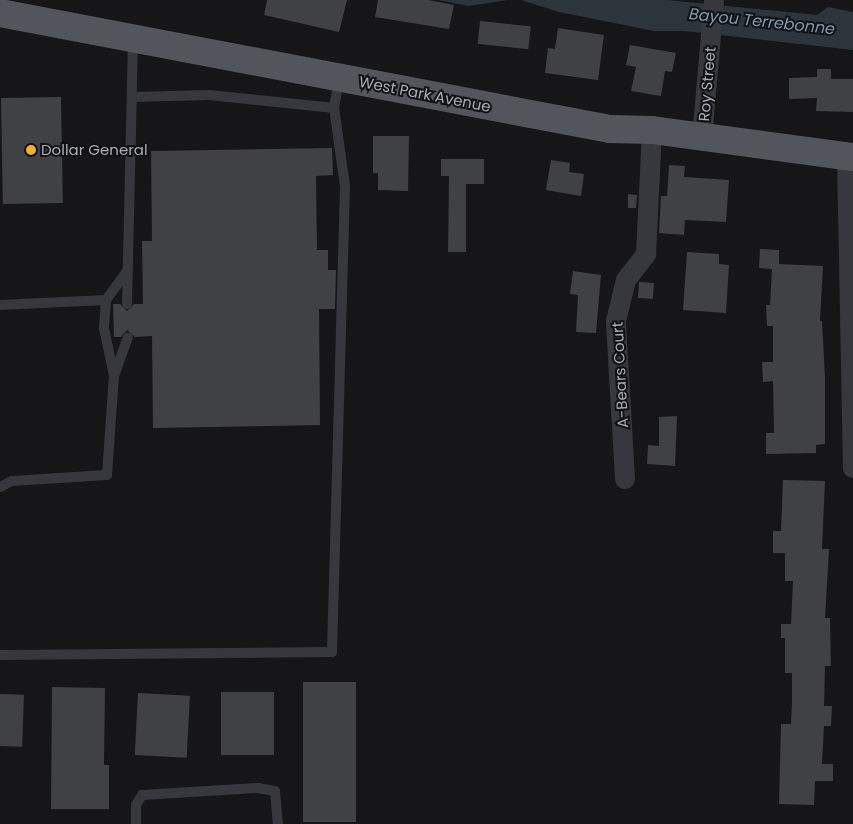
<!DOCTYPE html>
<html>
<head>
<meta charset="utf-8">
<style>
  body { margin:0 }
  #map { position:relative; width:853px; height:824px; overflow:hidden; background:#161618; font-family:Poppins,sans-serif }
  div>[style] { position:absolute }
  .water>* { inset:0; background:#2c353c }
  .building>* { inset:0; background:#404145; transform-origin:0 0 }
  .service>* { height:10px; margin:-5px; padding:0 5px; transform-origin:5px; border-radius:5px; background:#37383d }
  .minor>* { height:20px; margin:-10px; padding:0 10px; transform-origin:10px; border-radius:10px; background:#37383d }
  .primary>* { height:28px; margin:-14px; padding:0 14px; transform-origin:14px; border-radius:14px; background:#53555c }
  .dots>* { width:14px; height:14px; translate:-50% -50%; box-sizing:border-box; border:2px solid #111113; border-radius:50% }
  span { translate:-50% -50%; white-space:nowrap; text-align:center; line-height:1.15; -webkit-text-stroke:4px #111113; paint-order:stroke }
  .street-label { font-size:15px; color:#a8adb8 }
  .poi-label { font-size:15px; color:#a8adb8 }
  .left { translate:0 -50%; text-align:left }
  .water-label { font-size:16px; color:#7f9bb3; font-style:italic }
</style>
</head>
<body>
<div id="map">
  <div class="water">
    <i style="clip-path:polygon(438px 0,508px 0,469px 6px)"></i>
    <i style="clip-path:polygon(521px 0,667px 0,817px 15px,828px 7px,853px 12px,853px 50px,685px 31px,654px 31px,559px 12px)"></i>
  </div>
  <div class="building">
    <i style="clip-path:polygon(267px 0,347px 0,339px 32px,264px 15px)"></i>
    <i style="clip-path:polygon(378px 0,428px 0,454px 5px,449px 29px,375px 17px)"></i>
    <i style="left:480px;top:21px;width:51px;height:23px;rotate:6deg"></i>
    <i style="clip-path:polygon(558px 28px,604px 35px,598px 80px,545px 73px,548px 48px,555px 49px)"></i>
    <i style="clip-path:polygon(630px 45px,676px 53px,672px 72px,665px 71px,661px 96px,631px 91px,636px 67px,626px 65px)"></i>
    <i style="clip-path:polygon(817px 69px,831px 69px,831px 79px,853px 79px,853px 112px,816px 111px,817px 98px,789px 99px,789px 78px,817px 77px)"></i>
    <i style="left:61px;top:97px;width:106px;height:60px;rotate:89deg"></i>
    <i style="clip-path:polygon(373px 136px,409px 136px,408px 191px,378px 190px,378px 173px,373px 173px)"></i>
    <i style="clip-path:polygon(332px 148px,333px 175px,316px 176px,317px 250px,328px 250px,328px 270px,336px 270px,335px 309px,319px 309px,320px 425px,153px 428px,152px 336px,135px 337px,127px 330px,121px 337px,114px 337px,113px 304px,120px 304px,127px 311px,134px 304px,143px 304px,142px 241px,152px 241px,151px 151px)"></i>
    <i style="clip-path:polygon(441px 159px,484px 159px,484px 184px,466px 184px,466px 252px,448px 252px,449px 176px,441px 176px)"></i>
    <i style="clip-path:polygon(551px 160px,570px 163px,569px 172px,584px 174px,581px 196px,546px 190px)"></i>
    <i style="clip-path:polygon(669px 165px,685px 166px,684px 177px,729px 180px,726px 222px,685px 220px,684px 235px,659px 233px,661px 196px,667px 196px)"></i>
    <i style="clip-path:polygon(628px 194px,637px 195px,636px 208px,628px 208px)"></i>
    <i style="clip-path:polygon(760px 249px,779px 250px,779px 264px,823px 266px,820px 321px,822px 321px,825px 378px,825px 444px,816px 445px,816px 453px,766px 454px,766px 433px,774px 433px,773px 381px,763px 382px,762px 362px,773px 362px,773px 326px,767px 326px,766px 305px,770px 305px,772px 269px,759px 268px)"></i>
    <i style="clip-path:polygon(687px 252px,719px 254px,719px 264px,729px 265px,726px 313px,683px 310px)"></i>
    <i style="clip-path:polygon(573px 271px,601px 275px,596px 333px,576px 332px,578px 295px,570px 294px)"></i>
    <i style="left:639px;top:282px;width:15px;height:16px;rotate:4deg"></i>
    <i style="clip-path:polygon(677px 416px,675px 466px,647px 464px,648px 445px,659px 446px,659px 417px)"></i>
    <i style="clip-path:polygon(783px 480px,825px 481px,822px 549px,829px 549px,825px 618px,830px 618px,831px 666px,825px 666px,824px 706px,832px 706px,831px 726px,824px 726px,822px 764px,833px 764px,833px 781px,815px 781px,814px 805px,779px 804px,781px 724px,791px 724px,792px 704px,792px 673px,785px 673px,785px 638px,781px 638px,781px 624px,791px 624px,793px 581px,785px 581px,785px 553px,773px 553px,773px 531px,781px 531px)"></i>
    <i style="left:356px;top:682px;width:140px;height:53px;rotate:90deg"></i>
    <i style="clip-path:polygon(52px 687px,105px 688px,104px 765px,109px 765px,109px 809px,51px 809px)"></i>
    <i style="left:221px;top:692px;width:53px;height:63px"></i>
    <i style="left:138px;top:693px;width:52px;height:62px;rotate:3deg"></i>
    <i style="left:0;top:694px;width:24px;height:52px;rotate:2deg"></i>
  </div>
  <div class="service">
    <i style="left:132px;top:97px;width:77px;rotate:-1.5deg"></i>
    <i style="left:209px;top:95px;width:126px;rotate:5.9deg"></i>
    <i style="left:334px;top:108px;width:28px;rotate:-80deg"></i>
    <i style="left:127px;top:304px;width:264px;rotate:-88.7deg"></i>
    <i style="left:0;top:305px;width:106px;rotate:-2.7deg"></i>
    <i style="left:114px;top:376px;width:49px;rotate:-101.8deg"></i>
    <i style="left:104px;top:328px;width:28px;rotate:-86deg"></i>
    <i style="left:106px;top:300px;width:37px;rotate:-54deg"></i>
    <i style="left:0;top:487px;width:13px;rotate:-27deg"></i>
    <i style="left:12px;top:481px;width:95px;rotate:-3.6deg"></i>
    <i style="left:107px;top:475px;width:99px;rotate:-86deg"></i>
    <i style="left:114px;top:376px;width:41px;rotate:-70.3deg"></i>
    <i style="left:0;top:655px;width:332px;rotate:-0.5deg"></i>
    <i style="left:332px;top:652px;width:466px;rotate:-88.4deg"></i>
    <i style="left:345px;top:186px;width:79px;rotate:-98deg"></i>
    <i style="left:136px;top:824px;width:19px;rotate:-90deg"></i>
    <i style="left:136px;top:805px;width:12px;rotate:-59deg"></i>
    <i style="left:142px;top:795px;width:116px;rotate:-3.5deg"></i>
    <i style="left:258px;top:788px;width:17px;rotate:10deg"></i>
    <i style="left:275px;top:791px;width:33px;rotate:85deg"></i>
  </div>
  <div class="minor">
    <i style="left:702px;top:138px;width:139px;rotate:-85deg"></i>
    <i style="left:847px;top:157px;width:311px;rotate:88.9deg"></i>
    <i style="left:625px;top:479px;width:158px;rotate:-93.3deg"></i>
    <i style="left:616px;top:321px;width:42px;rotate:-76.3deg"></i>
    <i style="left:626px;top:280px;width:33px;rotate:-52deg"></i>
    <i style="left:646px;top:254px;width:124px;rotate:-87.2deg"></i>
  </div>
  <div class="primary">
    <i style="left:0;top:13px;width:621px;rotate:10.77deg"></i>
    <i style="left:610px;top:129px;width:42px;rotate:1.4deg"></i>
    <i style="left:652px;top:130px;width:203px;rotate:7.7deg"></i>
  </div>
  <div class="dots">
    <i style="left:31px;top:150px;background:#f2b134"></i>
  </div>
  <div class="street-label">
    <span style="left:707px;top:84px;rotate:-85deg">Roy Street</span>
    <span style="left:425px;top:94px;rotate:11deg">West Park Avenue</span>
    <span style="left:620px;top:375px;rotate:-93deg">A-Bears Court</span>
  </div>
  <div class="poi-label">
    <span class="left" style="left:41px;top:150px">Dollar General</span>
  </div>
  <div class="water-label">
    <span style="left:762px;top:22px;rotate:6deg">Bayou Terrebonne</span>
  </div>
</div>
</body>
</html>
